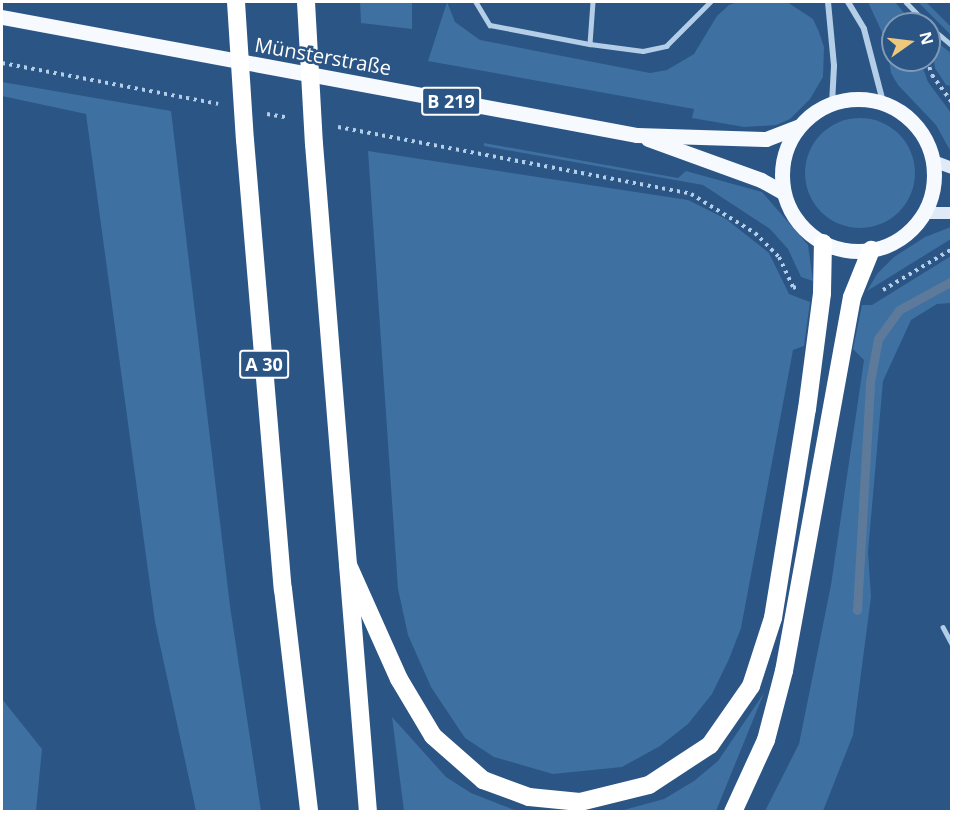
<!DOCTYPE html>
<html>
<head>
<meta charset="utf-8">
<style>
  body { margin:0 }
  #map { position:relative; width:953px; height:813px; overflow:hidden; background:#2a5585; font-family:"Open Sans",sans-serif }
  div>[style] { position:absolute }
  .green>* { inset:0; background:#3e70a1 }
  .round { border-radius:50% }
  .stream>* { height:9px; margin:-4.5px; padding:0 4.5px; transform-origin:4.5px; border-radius:4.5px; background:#5d7a9b }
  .path>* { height:4px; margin-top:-2px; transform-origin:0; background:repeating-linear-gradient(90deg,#b4cee7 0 3px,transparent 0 7.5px) }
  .service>* { height:4.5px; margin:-2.25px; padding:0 2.25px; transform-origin:2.25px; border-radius:2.25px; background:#b4cee7 }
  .minor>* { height:6px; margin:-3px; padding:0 3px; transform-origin:3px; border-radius:3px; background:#b4cee7 }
  .secondary>* { height:12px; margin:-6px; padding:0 6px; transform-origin:6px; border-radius:6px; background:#deeaf7 }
  .primary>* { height:15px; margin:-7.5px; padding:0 7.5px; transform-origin:7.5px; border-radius:7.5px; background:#f6f9fe }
  .primary>.ring { margin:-7.5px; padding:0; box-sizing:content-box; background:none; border:15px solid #f6f9fe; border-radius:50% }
  .motorway>* { height:18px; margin:-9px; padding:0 9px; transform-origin:9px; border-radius:9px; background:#fff }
  .motorway-bridge>* { height:18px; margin:-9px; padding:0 9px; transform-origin:9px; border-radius:9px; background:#fff }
  span { translate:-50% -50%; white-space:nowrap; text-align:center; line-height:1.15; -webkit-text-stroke:5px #2a5585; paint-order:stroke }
  .shield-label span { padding:2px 4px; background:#2a5585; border:2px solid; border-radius:4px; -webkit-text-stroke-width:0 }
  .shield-label { font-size:18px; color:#fff; font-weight:700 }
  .street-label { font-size:20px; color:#fff }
  .frame { position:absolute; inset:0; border:3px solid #fff; pointer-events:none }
  .north { position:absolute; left:881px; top:12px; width:60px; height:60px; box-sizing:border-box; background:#2a5585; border:2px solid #7f99b6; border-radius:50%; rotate:76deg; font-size:16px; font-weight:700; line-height:24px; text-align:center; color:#fff }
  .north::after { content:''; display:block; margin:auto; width:21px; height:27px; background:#eec87c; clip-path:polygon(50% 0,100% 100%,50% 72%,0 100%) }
</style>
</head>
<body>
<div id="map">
  <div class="green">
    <i style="clip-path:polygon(360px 2px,412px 2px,412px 29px,361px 23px)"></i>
    <i style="clip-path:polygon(447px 2px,455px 22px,480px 40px,650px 73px,667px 70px,694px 54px,717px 16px,729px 5px,737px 2px,787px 2px,813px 19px,819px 32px,824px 47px,823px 77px,810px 99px,790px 119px,776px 125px,744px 127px,692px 118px,694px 109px,428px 61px)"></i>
    <i style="clip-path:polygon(868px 2px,895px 2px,913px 24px,893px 24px,893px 60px,920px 60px,928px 82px,951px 113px,951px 152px,936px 125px,898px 85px,891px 73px,886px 41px)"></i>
    <i style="clip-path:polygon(918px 2px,926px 2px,951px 27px,951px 35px)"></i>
    <i style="clip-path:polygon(930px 37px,951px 53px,951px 86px,946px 85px,935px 68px)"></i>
    <i style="clip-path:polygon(2px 82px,171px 111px,230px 606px,261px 811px,196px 811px,155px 622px,86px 114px,2px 96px)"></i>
    <i class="round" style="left:805px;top:118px;width:110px;height:110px"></i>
    <i style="clip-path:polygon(484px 143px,678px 178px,686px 171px,762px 192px,808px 245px,813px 281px,801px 277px,788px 249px,770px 229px,703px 185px,484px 146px)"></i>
    <i style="clip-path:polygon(368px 151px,688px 200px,726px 219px,769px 253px,789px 294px,810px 302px,804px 346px,793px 350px,741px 628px,729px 659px,712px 694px,688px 724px,660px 746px,622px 767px,553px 774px,494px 757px,465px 738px,431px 687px,408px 635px,398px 589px)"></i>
    <i style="clip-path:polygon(951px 227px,951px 239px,867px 291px,877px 274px,894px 257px,925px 237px)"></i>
    <i style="clip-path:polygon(951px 256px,951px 303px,937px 304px,911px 320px,883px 381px,868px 552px,871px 597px,853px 735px,823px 811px,765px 811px,799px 744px,831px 585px,864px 360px,853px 349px,862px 305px,872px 305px)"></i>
    <i style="clip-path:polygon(764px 693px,716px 811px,620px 811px,664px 799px,694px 781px,718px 761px)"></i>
    <i style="clip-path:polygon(2px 699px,42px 749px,36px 811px,2px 811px)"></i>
    <i style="clip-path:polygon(392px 717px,446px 777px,471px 793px,517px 811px,404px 811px)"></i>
  </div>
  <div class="stream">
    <i style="left:857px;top:610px;width:228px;rotate:-86.7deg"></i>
    <i style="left:870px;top:382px;width:44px;rotate:-79.5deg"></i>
    <i style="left:878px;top:339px;width:36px;rotate:-54deg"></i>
    <i style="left:899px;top:310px;width:60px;rotate:-28.7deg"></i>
  </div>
  <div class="path">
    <i style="left:927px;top:60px;width:16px;rotate:72deg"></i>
    <i style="left:932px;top:75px;width:34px;rotate:54deg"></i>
    <i style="left:2px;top:63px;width:220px;rotate:10.7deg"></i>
    <i style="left:267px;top:114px;width:22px;rotate:10deg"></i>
    <i style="left:338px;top:127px;width:359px;rotate:10.7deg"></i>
    <i style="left:691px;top:194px;width:75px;rotate:31.4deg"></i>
    <i style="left:755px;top:233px;width:34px;rotate:45deg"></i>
    <i style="left:779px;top:257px;width:33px;rotate:65deg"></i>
    <i style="left:793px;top:287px;width:6px;rotate:18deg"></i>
    <i style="left:883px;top:290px;width:80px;rotate:-30.7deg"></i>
  </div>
  <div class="service">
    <i style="left:476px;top:2px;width:27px;rotate:59deg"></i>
    <i style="left:490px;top:25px;width:102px;rotate:10.8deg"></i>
    <i style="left:593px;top:2px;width:42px;rotate:94.1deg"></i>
    <i style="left:590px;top:44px;width:53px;rotate:7.5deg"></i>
    <i style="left:643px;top:51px;width:24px;rotate:-12deg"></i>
    <i style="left:666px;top:46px;width:62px;rotate:-45deg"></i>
    <i style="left:906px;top:2px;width:30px;rotate:46deg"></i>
    <i style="left:929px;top:26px;width:30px;rotate:40deg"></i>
    <i style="left:943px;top:627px;width:19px;rotate:62deg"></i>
  </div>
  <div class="minor">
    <i style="left:828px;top:2px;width:64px;rotate:84.6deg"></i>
    <i style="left:834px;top:66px;width:36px;rotate:93deg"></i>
    <i style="left:848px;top:2px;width:31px;rotate:59deg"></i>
    <i style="left:864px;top:29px;width:75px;rotate:75.4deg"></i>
  </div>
  <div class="secondary">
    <i style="left:933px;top:161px;width:20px;rotate:20deg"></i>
    <i style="left:924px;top:213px;width:28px"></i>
  </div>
  <div class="primary">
    <i style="left:2px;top:17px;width:646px;rotate:10.53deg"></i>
    <i style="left:637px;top:135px;width:129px;rotate:1.8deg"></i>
    <i style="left:766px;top:139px;width:34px;rotate:-21deg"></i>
    <i class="ring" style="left:782px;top:99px;width:137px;height:137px"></i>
    <i style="left:648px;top:139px;width:120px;rotate:19.9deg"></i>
    <i style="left:761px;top:180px;width:25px;rotate:29deg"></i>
  </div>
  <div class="motorway">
    <i style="left:245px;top:140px;width:451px;rotate:85.2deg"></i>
    <i style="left:283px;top:589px;width:225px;rotate:83.3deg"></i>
    <i style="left:314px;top:144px;width:670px;rotate:85.38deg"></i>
    <i style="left:348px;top:565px;width:125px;rotate:65.9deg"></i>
    <i style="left:399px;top:679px;width:66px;rotate:59.2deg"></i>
    <i style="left:433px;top:736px;width:67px;rotate:41.3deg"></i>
    <i style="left:483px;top:780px;width:49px;rotate:20.3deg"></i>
    <i style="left:529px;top:797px;width:51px;rotate:5.6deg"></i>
    <i style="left:580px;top:802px;width:71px;rotate:-13.8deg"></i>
    <i style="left:649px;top:785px;width:73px;rotate:-33.3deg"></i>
    <i style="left:710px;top:745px;width:72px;rotate:-55.2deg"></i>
    <i style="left:751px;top:686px;width:71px;rotate:-72.1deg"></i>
    <i style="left:773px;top:618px;width:212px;rotate:-80.8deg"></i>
    <i style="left:807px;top:409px;width:117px;rotate:-82.6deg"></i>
    <i style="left:822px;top:293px;width:50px;rotate:-88.9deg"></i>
    <i style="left:733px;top:812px;width:79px;rotate:-65.4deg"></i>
    <i style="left:766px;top:740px;width:71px;rotate:-75.4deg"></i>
    <i style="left:784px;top:671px;width:380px;rotate:-79.7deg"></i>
    <i style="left:852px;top:297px;width:51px;rotate:-68deg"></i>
  </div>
  <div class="motorway-bridge">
    <i style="left:236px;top:2px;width:138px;rotate:86.3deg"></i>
    <i style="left:306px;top:2px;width:142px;rotate:86.8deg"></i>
  </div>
  <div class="shield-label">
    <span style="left:451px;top:101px">B 219</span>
    <span style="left:264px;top:364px">A 30</span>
  </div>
  <div class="street-label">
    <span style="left:323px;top:56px;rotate:10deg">Münsterstraße</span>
  </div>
  <div class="frame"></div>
  <div class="north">N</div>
</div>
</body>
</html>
